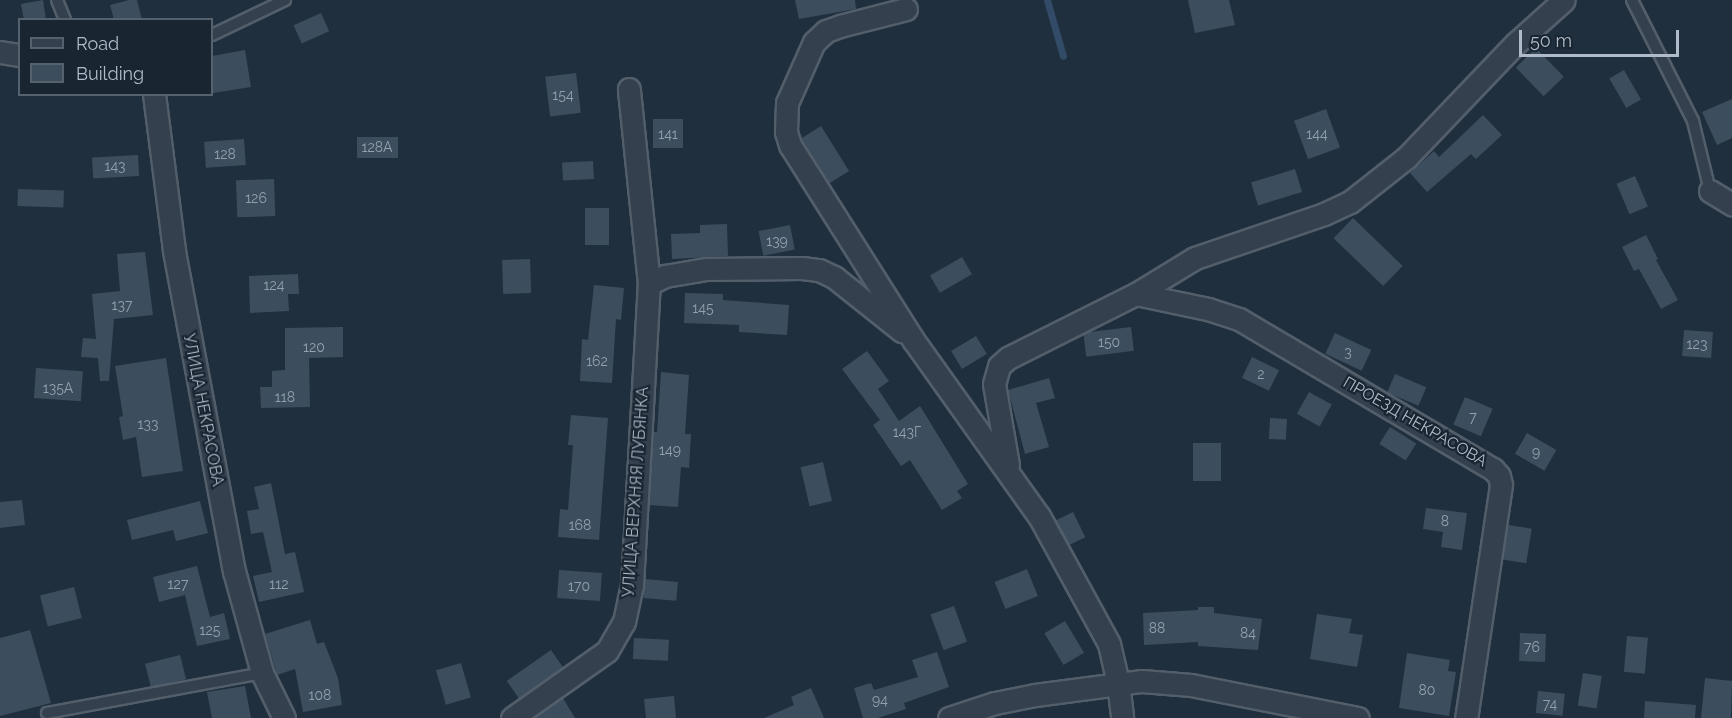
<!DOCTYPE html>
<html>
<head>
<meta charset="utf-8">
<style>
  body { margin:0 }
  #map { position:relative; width:1732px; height:718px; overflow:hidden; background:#202f3d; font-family:Raleway,sans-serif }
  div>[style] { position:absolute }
  .stream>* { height:7px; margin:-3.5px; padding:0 3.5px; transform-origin:3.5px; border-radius:3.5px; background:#324b67 }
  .building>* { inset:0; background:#3c4d5d; transform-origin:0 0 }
  .roads { filter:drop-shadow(2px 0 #535e6b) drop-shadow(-2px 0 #535e6b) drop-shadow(0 2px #535e6b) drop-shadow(0 -2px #535e6b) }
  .lane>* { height:10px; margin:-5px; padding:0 5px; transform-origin:5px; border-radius:5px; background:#34404d }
  .street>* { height:21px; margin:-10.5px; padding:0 10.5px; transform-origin:10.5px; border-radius:10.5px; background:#34404d }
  span { translate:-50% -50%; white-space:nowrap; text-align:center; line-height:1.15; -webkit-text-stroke:4.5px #1a2532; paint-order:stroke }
  .number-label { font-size:14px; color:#93a0ae }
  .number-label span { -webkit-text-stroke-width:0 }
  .street-label { font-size:16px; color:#b0bbc9 }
  .legend { position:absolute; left:18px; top:18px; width:195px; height:78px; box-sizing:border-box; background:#1a2532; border:2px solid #56616e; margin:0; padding:8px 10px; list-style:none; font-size:18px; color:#b0bbc9 }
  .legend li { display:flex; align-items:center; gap:12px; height:30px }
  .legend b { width:30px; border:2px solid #56616e }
  .scale { position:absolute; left:1519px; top:30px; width:160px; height:27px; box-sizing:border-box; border:3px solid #b0bbc9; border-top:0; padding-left:8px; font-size:18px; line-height:21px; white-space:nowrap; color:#b0bbc9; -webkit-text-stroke:4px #1a2532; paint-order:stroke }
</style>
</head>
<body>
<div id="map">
  <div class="stream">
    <i style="left:1047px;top:0;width:58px;rotate:74.1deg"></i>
  </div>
  <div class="building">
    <i style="clip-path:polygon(43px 0,46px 20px,24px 20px,21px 4px)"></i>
    <i style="clip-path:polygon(129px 0,137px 0,142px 20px,114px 20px,110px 5px)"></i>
    <i style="clip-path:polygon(795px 0,855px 0,856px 9px,799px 19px)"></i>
    <i style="clip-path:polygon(1188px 0,1229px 0,1235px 25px,1195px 33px)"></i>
    <i style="left:321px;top:13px;width:20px;height:30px;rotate:66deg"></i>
    <i style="left:1536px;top:48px;width:40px;height:28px;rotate:46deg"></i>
    <i style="clip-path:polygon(245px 50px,251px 87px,213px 93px,212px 56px)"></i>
    <i style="left:1624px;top:70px;width:34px;height:17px;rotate:60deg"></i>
    <i style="left:576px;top:73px;width:40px;height:31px;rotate:83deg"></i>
    <i style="clip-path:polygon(1732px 99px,1732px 138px,1717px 145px,1702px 112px)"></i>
    <i style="left:1326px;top:109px;width:41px;height:34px;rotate:70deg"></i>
    <i style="clip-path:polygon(1483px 115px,1502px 135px,1476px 159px,1471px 154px,1427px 192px,1410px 173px,1434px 151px,1439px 157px)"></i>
    <i style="left:653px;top:119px;width:30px;height:29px"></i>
    <i style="left:821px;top:126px;width:53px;height:23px;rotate:58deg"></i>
    <i style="left:357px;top:137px;width:41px;height:21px"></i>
    <i style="left:244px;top:139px;width:26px;height:40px;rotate:86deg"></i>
    <i style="left:138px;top:155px;width:21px;height:46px;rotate:87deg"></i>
    <i style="left:593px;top:161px;width:18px;height:31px;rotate:87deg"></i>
    <i style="left:1295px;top:169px;width:24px;height:46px;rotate:73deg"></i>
    <i style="left:1635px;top:176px;width:33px;height:20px;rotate:67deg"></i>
    <i style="left:274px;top:179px;width:37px;height:38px;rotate:88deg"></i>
    <i style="left:18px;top:189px;width:46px;height:17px;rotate:2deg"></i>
    <i style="left:585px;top:208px;width:24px;height:37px"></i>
    <i style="left:1353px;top:218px;width:69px;height:28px;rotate:44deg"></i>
    <i style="clip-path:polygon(727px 224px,728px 256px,672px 259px,671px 234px,700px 233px,700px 225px)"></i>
    <i style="left:790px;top:225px;width:25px;height:32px;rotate:79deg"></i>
    <i style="clip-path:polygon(1646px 235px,1658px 259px,1656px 260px,1678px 300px,1661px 309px,1639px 269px,1634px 271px,1622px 247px)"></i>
    <i style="clip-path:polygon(145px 252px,153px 315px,114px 319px,109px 381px,100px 381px,98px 358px,81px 357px,83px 338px,96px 339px,92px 294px,120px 291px,117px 254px)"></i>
    <i style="left:962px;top:257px;width:20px;height:37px;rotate:60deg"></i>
    <i style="left:530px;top:259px;width:34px;height:28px;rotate:88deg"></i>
    <i style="clip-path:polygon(298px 274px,299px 294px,288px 294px,289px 311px,250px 313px,249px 276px)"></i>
    <i style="clip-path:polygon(594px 285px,624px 288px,621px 320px,616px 319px,612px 383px,580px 381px,582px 339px,588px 340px)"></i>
    <i style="clip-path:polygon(685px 293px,723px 294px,723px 300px,789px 305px,787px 335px,739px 332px,739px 325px,684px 323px)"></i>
    <i style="clip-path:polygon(343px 327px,343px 357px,309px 358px,310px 407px,261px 408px,260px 387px,272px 387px,272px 371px,285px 370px,285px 328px)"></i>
    <i style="left:1131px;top:327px;width:24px;height:48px;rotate:83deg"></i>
    <i style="left:1684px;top:330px;width:29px;height:26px;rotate:4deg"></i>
    <i style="left:1335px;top:333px;width:40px;height:23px;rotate:25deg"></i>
    <i style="left:976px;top:336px;width:21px;height:29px;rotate:59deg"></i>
    <i style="clip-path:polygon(867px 351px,889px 381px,878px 389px,899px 421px,920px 406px,968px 484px,957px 491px,962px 498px,942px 510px,910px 460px,901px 466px,873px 425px,880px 420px,842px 369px)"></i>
    <i style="left:1252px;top:357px;width:30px;height:23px;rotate:26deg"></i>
    <i style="clip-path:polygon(166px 358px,183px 471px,142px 477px,136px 437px,123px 440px,119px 417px,123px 416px,115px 366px)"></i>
    <i style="left:36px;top:368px;width:47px;height:30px;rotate:4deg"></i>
    <i style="clip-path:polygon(661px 372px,689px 375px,685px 434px,691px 434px,689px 468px,681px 467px,678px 507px,649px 505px,653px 432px,657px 432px)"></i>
    <i style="left:1395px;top:374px;width:34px;height:20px;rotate:23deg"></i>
    <i style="clip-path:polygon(1049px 378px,1055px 398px,1036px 403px,1049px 447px,1025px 454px,1008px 390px)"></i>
    <i style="left:1309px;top:392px;width:26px;height:25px;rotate:29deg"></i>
    <i style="left:1465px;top:397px;width:30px;height:30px;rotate:23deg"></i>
    <i style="clip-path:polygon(571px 415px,608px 418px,599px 540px,558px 537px,560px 509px,568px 510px,573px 445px,568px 445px)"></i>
    <i style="left:1270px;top:418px;width:17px;height:21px;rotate:3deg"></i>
    <i style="left:1390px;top:427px;width:31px;height:20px;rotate:32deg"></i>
    <i style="left:1527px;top:433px;width:34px;height:24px;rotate:30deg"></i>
    <i style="left:1193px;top:443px;width:28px;height:38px"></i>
    <i style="left:823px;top:462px;width:40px;height:23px;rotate:77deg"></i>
    <i style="clip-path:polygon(271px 483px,285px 554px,295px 552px,304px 592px,259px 602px,253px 576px,272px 572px,263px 532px,251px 534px,247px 511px,259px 509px,254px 487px)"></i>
    <i style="clip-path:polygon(22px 500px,25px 525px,0 528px,0 502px)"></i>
    <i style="clip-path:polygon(200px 501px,208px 533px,176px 541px,173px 530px,132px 540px,127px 520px)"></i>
    <i style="clip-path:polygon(1426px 508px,1467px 513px,1462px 550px,1441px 547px,1443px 532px,1423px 529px)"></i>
    <i style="left:1073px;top:512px;width:28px;height:19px;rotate:64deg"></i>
    <i style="left:1508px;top:525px;width:24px;height:35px;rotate:9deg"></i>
    <i style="clip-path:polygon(197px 566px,210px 617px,224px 613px,230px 639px,197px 646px,185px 595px,159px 602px,153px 577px)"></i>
    <i style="left:1027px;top:569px;width:29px;height:35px;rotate:68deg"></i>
    <i style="left:559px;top:570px;width:43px;height:28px;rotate:4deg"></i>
    <i style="left:645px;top:579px;width:33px;height:19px;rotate:5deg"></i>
    <i style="left:74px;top:587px;width:32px;height:35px;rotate:76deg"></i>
    <i style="left:954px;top:606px;width:38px;height:25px;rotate:70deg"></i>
    <i style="clip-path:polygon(1198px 607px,1214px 607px,1214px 613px,1262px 619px,1258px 650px,1198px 646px,1198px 642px,1144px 645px,1143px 613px,1198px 610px)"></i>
    <i style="clip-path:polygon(1317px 614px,1352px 619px,1349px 633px,1363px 635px,1357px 667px,1310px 659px)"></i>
    <i style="clip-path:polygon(310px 620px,317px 644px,324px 642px,338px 678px,342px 705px,303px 712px,295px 669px,277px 675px,265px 634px)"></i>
    <i style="left:1065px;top:621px;width:37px;height:24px;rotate:59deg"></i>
    <i style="clip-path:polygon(30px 630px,51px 703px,0 716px,0 638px)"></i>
    <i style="left:1520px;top:633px;width:26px;height:28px;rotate:2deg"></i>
    <i style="left:1627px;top:636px;width:21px;height:36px;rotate:5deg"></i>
    <i style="left:634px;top:638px;width:35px;height:21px;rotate:3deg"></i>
    <i style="left:551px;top:650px;width:21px;height:54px;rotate:55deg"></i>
    <i style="clip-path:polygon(937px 652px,949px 687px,904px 703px,906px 709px,878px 718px,863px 718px,854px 688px,871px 683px,874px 690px,918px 677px,912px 660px)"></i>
    <i style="clip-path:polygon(1407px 653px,1450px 660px,1448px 671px,1456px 672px,1449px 716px,1399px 708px)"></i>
    <i style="left:180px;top:655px;width:25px;height:36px;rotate:76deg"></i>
    <i style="left:461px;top:663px;width:36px;height:26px;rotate:74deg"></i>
    <i style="left:1583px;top:673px;width:19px;height:33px;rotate:9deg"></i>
    <i style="clip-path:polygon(1705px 678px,1732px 681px,1731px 718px,1701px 718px)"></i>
    <i style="clip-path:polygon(245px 686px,251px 718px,212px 718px,207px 692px)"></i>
    <i style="clip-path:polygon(811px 688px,824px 718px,764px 718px,794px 705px,791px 697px)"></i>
    <i style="left:1538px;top:691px;width:27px;height:22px;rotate:6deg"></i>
    <i style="clip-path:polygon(674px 696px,676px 718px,646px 718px,644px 699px)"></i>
    <i style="clip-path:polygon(563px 698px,575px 718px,535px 718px)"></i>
    <i style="clip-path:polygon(1645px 701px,1696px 705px,1695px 718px,1644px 718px)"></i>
  </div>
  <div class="roads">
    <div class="lane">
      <i style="left:57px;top:0;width:22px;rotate:68deg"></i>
      <i style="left:1632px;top:0;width:136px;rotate:63.2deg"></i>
      <i style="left:1693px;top:121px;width:72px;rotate:76.3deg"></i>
      <i style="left:212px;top:35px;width:81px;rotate:-25.6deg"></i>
      <i style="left:47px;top:713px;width:219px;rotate:-10.5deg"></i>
    </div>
    <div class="street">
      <i style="left:906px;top:9px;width:68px;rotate:165.6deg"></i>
      <i style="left:840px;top:26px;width:15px;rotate:160deg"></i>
      <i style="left:826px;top:31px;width:16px;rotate:137deg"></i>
      <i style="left:814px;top:42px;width:67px;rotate:113.9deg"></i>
      <i style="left:787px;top:103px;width:29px;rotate:92deg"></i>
      <i style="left:786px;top:132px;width:14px;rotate:73deg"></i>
      <i style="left:790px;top:145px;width:232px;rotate:57.7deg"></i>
      <i style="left:914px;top:341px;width:215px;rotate:54.5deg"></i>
      <i style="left:1039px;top:516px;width:146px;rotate:61.3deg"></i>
      <i style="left:1109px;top:644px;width:40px;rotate:77deg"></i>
      <i style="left:1118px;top:683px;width:35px;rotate:83deg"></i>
      <i style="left:0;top:52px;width:20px;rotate:9deg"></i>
      <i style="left:154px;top:94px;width:158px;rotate:82.7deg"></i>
      <i style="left:174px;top:251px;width:326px;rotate:79.4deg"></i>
      <i style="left:234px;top:571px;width:106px;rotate:74.6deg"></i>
      <i style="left:262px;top:673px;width:50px;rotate:63.9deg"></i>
      <i style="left:1710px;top:191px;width:26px;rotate:31deg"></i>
      <i style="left:649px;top:284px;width:18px;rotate:-27deg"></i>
      <i style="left:665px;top:276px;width:42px;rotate:-9.7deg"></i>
      <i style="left:706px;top:269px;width:96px;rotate:-0.6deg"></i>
      <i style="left:802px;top:268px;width:17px;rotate:7deg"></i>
      <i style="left:819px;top:270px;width:17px;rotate:25deg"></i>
      <i style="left:834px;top:277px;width:87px;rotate:38.5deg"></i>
      <i style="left:1136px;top:294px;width:74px;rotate:11.8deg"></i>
      <i style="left:1208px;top:309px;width:33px;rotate:18deg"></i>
      <i style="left:1239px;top:319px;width:295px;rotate:30.6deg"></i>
      <i style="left:1493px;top:469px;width:9px;rotate:49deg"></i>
      <i style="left:1499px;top:476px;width:9px;rotate:77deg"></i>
      <i style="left:1501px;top:485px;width:236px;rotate:98.5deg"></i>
      <i style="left:1008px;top:465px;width:82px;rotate:-99.8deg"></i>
      <i style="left:994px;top:384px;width:19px;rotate:-74deg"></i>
      <i style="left:999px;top:366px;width:12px;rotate:-42deg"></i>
      <i style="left:1008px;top:358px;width:143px;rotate:-26.6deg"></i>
      <i style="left:1136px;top:294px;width:69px;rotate:-31.4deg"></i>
      <i style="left:1195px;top:258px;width:136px;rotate:-18.8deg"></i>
      <i style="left:1324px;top:214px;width:29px;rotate:-25deg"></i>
      <i style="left:1350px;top:202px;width:71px;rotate:-38.2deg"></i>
      <i style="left:1406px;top:158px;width:159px;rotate:-46.3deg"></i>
      <i style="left:1516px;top:43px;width:64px;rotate:-41.9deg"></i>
      <i style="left:512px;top:718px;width:116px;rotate:-35.2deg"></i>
      <i style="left:607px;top:651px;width:34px;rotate:-60deg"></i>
      <i style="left:624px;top:622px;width:38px;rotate:-78deg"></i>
      <i style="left:632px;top:585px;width:301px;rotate:-86.8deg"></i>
      <i style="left:649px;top:284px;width:196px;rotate:-95.9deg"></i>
      <i style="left:949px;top:718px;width:48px;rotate:-18.1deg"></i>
      <i style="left:995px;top:703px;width:41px;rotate:-11.3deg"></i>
      <i style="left:1035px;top:695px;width:108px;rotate:-7.5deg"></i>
      <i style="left:1142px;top:681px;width:49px;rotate:4.7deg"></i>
      <i style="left:1191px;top:685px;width:170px;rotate:11.2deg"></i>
    </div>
  </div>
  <div class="number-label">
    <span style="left:563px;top:95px">154</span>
    <span style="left:668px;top:134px">141</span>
    <span style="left:1317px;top:134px">144</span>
    <span style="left:377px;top:147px">128А</span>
    <span style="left:225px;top:154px">128</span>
    <span style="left:115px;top:166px">143</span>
    <span style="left:256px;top:198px">126</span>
    <span style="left:777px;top:241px">139</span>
    <span style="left:274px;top:285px">124</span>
    <span style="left:122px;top:305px">137</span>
    <span style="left:703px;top:308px">145</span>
    <span style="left:1109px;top:342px">150</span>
    <span style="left:1697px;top:344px">123</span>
    <span style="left:314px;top:347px">120</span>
    <span style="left:1348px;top:352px">3</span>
    <span style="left:597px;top:361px">162</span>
    <span style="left:1261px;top:374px">2</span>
    <span style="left:58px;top:388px">135А</span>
    <span style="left:285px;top:397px">118</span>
    <span style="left:1473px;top:417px">7</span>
    <span style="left:148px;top:424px">133</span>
    <span style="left:907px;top:432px">143Г</span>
    <span style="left:670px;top:450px">149</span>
    <span style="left:1536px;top:452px">9</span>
    <span style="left:1445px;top:521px">8</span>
    <span style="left:580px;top:525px">168</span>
    <span style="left:178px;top:584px">127</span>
    <span style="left:279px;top:584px">112</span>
    <span style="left:579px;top:586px">170</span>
    <span style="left:1157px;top:628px">88</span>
    <span style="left:210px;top:630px">125</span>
    <span style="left:1248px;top:633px">84</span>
    <span style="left:1532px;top:647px">76</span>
    <span style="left:1427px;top:690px">80</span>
    <span style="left:320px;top:695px">108</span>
    <span style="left:880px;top:700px">94</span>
    <span style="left:1550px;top:704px">74</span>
  </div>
  <div class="street-label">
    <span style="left:203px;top:410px;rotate:79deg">УЛИЦА НЕКРАСОВА</span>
    <span style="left:1415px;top:422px;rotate:30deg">ПРОЕЗД НЕКРАСОВА</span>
    <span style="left:636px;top:492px;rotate:-86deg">УЛИЦА ВЕРХНЯЯ ЛУБЯНКА</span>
  </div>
  <ul class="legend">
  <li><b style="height:8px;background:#34404d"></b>Road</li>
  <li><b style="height:16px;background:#3c4d5d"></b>Building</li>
  </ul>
  <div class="scale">50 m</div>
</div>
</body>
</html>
